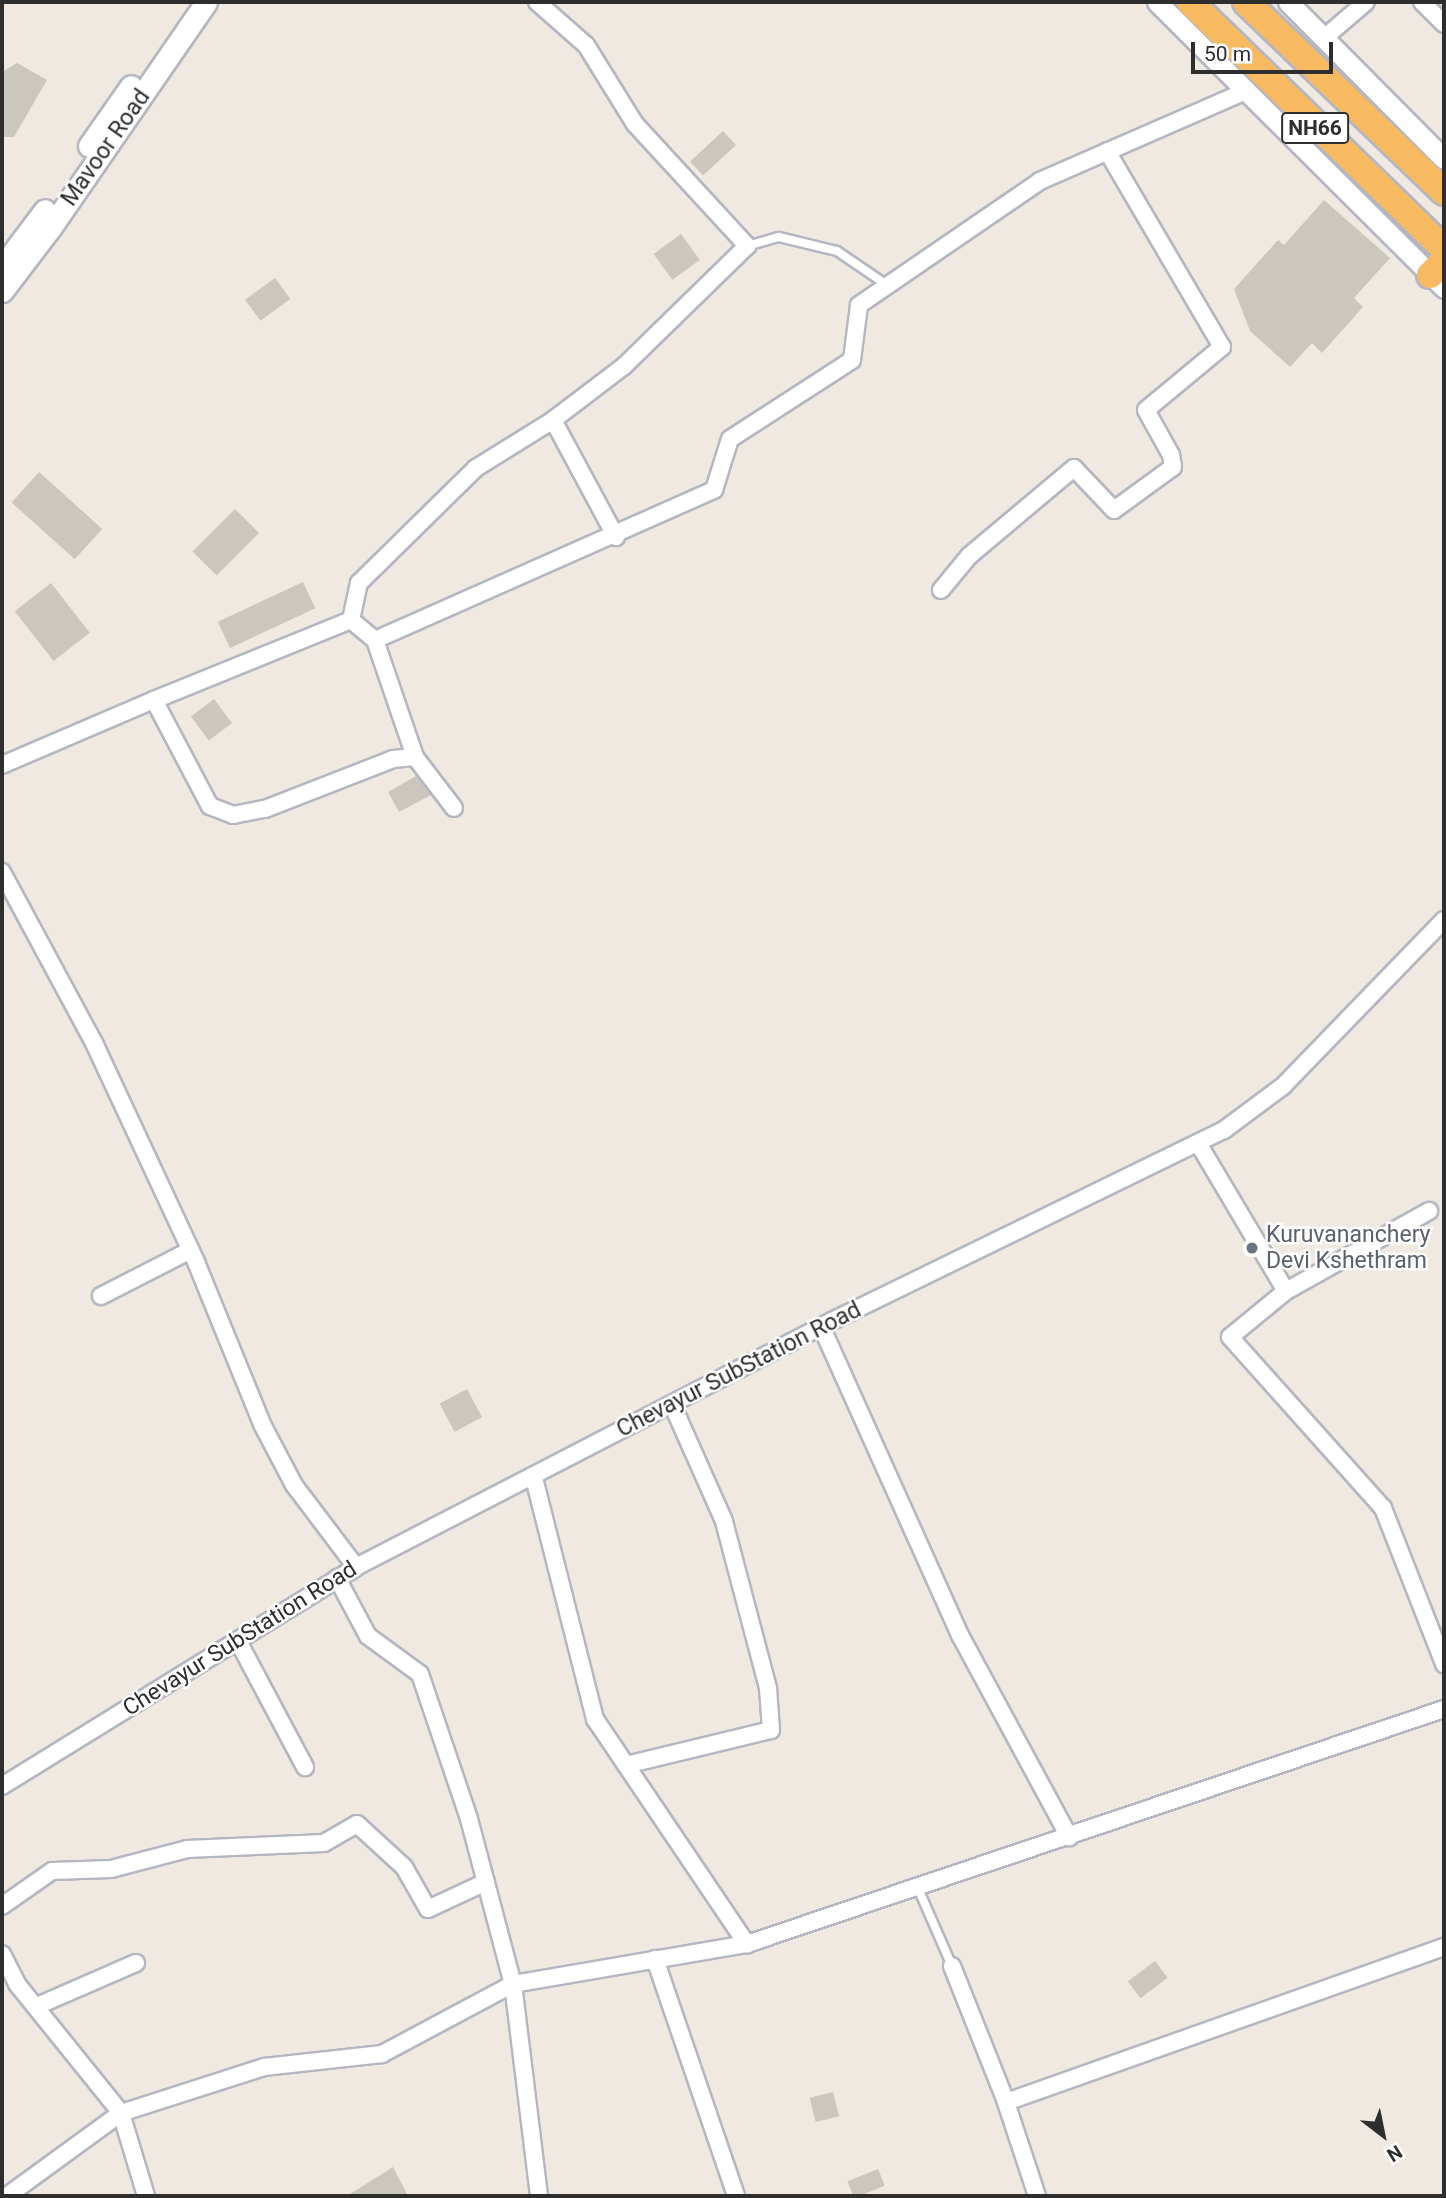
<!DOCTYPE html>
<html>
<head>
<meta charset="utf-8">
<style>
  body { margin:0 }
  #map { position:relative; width:1446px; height:2198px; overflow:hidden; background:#efe9e1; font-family:Roboto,sans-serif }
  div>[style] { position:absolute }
  .building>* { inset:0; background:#cbc7bf; transform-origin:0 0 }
  .roads { filter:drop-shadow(2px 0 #b4b7c1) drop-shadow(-2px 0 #b4b7c1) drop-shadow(0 2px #b4b7c1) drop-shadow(0 -2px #b4b7c1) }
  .service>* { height:8px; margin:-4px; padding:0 4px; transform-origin:4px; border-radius:4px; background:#fff }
  .minor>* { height:16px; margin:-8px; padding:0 8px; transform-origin:8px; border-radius:8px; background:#fff }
  .tertiary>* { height:19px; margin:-9.5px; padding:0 9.5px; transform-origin:9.5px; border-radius:9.5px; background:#fff }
  .secondary>* { height:21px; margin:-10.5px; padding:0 10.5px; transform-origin:10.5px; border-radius:10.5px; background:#fff }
  .trunk>* { height:26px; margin:-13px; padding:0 13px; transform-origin:13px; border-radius:13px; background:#f8ba60 }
  .dots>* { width:19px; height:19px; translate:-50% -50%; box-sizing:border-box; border:4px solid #fff; border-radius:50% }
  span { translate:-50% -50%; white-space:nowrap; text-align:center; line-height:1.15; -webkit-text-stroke:5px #fff; paint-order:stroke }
  .shield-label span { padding:2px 5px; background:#fff; border:2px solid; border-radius:5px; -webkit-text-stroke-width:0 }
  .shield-label { font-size:21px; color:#2e2e2e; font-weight:700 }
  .street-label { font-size:23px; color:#2e2e2e }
  .worship-label { font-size:23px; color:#5b616d }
  .left { translate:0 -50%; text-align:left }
  .frame { position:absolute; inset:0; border:4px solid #2e2e2e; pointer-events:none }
  .north { position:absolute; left:1348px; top:2100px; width:70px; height:70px; -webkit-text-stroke:5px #fff; paint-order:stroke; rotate:148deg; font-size:19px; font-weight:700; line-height:28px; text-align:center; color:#2e2e2e }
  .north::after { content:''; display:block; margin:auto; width:24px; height:32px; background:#2e2e2e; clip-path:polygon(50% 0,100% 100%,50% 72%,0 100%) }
  .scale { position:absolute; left:1191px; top:42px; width:142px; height:32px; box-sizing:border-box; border:4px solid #2e2e2e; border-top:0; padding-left:9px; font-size:21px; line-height:24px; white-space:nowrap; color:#2e2e2e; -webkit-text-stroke:5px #fff; paint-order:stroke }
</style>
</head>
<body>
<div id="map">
  <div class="building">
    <i style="clip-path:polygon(17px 63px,47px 80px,14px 137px,2px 137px,2px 72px)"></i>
    <i style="left:723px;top:131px;width:19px;height:45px;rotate:47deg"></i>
    <i style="clip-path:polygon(1324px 200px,1390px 258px,1354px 298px,1363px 307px,1322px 353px,1312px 343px,1290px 367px,1250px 331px,1234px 289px,1278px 240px,1284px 245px)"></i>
    <i style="left:681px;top:234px;width:32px;height:34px;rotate:54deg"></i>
    <i style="left:275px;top:278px;width:26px;height:37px;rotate:54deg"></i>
    <i style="left:39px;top:472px;width:85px;height:41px;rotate:42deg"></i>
    <i style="left:235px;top:509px;width:34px;height:60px;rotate:45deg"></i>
    <i style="left:303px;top:582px;width:29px;height:94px;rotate:65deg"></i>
    <i style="left:51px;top:583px;width:63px;height:46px;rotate:52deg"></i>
    <i style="left:214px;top:699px;width:30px;height:29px;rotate:53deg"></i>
    <i style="clip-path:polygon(416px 776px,431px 795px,399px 812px,388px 792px)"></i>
    <i style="left:467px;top:1389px;width:32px;height:31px;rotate:62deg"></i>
    <i style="left:1155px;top:1961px;width:21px;height:34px;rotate:53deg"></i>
    <i style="left:833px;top:2092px;width:25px;height:24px;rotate:76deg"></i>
    <i style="clip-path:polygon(393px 2167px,408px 2196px,347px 2196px)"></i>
    <i style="left:878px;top:2169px;width:18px;height:33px;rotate:68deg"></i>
  </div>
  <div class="roads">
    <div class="service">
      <i style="left:747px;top:246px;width:33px;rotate:-16deg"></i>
      <i style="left:779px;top:237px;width:60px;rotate:13.6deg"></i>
      <i style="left:837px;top:251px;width:60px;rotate:34.2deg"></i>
      <i style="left:917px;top:1886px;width:87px;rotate:66.4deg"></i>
    </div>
    <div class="minor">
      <i style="left:537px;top:2px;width:65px;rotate:41.3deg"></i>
      <i style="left:586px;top:45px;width:93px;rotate:58.2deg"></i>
      <i style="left:635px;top:124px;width:166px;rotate:47.4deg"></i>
      <i style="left:747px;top:246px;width:172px;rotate:135.7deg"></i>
      <i style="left:624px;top:366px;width:89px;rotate:142.7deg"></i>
      <i style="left:553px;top:420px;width:133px;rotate:61.7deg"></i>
      <i style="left:1422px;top:2px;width:31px;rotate:45deg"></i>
      <i style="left:1324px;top:38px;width:55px;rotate:-40.6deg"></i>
      <i style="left:941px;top:590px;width:44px;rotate:-50.5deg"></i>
      <i style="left:969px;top:556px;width:137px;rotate:-40deg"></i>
      <i style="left:1074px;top:468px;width:58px;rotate:46.4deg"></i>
      <i style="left:1114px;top:510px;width:73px;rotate:-36.1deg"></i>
      <i style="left:1173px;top:467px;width:12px;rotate:-99deg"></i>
      <i style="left:1171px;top:455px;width:51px;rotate:-119.1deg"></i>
      <i style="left:1146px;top:410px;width:99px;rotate:-39.7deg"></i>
      <i style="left:1222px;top:347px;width:227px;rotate:-120.4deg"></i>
      <i style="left:351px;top:620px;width:38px;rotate:-78deg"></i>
      <i style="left:359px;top:583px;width:164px;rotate:-44.5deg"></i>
      <i style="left:476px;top:468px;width:91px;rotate:-31.9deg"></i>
      <i style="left:375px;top:640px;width:371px;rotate:-23.9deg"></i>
      <i style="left:714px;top:490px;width:53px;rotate:-72.6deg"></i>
      <i style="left:730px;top:439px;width:145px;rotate:-32.9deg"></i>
      <i style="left:852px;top:360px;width:55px;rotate:-82.7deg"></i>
      <i style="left:859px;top:305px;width:219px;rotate:-34.4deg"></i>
      <i style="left:1040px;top:181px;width:223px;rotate:-23.6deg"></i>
      <i style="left:154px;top:700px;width:213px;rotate:-22.1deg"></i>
      <i style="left:351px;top:620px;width:31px;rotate:40deg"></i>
      <i style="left:375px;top:640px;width:124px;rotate:71.1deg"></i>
      <i style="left:2px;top:765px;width:165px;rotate:-23.2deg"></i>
      <i style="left:154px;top:700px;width:120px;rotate:62.2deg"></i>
      <i style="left:210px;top:806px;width:25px;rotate:21deg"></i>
      <i style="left:233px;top:815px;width:33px;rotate:-11deg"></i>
      <i style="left:265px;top:809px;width:137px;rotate:-21.3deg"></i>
      <i style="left:393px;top:759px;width:22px;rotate:-5deg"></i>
      <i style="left:415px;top:757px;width:64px;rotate:52.6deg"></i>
      <i style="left:2px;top:872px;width:196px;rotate:61.7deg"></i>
      <i style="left:95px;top:1045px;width:239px;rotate:65deg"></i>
      <i style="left:196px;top:1262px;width:177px;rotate:67.8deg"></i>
      <i style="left:263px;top:1426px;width:67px;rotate:62.3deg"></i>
      <i style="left:294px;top:1485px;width:103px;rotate:52.9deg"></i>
      <i style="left:1198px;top:1143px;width:172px;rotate:59.3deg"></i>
      <i style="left:1286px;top:1291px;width:72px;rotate:140.6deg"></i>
      <i style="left:1230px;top:1337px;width:229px;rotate:48.2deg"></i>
      <i style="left:1383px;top:1508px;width:168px;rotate:68.6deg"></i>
      <i style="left:1286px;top:1291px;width:164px;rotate:-29.2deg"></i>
      <i style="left:101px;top:1296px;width:97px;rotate:-27.1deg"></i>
      <i style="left:822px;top:1328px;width:337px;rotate:65.8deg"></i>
      <i style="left:960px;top:1635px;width:230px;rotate:61.6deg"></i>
      <i style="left:534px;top:1478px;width:249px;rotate:75.8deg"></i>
      <i style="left:595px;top:1719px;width:272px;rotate:56deg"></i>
      <i style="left:337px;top:1578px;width:66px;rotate:61.9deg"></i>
      <i style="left:368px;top:1636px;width:64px;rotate:36.2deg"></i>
      <i style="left:420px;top:1674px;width:153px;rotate:71.3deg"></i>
      <i style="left:469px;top:1819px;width:171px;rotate:75.1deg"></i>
      <i style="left:513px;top:1984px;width:214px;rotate:83deg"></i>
      <i style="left:238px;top:1641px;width:143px;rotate:62deg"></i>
      <i style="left:626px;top:1765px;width:149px;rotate:-13.6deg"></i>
      <i style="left:771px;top:1730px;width:42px;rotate:-94.1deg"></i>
      <i style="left:768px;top:1688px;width:173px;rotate:-104.8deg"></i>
      <i style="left:724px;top:1521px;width:128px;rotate:-114deg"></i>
      <i style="left:2px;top:1786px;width:416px;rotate:-31.7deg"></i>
      <i style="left:356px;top:1567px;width:536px;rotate:-27.33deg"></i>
      <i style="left:832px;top:1321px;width:436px;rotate:-26deg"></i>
      <i style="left:1224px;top:1130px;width:74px;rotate:-36.7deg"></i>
      <i style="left:1283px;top:1086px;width:231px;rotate:-45.9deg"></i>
      <i style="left:2px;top:1906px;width:61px;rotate:-35deg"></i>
      <i style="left:52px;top:1871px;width:59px;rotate:-1.9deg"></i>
      <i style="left:111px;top:1869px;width:79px;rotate:-14.7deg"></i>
      <i style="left:187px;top:1849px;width:137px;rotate:-2.5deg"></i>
      <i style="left:324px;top:1843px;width:38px;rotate:-30deg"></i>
      <i style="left:357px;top:1824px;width:64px;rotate:42.5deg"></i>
      <i style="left:404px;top:1867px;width:48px;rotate:60.3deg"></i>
      <i style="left:428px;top:1909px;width:64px;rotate:-25deg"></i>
      <i style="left:2px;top:1954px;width:34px;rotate:63deg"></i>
      <i style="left:17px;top:1984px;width:166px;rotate:51.1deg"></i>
      <i style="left:121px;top:2113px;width:87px;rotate:73.2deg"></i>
      <i style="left:655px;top:1959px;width:250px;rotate:71.1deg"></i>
      <i style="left:952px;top:1966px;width:146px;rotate:68.3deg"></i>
      <i style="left:37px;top:2006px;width:108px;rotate:-23.5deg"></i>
      <i style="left:7px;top:2196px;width:141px;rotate:-36.1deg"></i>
      <i style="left:121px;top:2113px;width:150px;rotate:-17.8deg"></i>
      <i style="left:264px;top:2067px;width:119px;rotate:-6.3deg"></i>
      <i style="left:382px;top:2054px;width:149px;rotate:-28.1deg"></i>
      <i style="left:513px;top:1984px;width:237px;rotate:-9.7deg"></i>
      <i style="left:747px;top:1944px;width:736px;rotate:-18.63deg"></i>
      <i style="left:1037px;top:2196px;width:99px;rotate:-108.3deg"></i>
      <i style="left:1006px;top:2102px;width:465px;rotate:-19.5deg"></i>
    </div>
    <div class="tertiary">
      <i style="left:1157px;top:2px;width:405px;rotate:44.9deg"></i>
      <i style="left:1288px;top:2px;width:221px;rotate:45.2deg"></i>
    </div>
    <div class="secondary">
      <i style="left:89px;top:146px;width:73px;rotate:-55deg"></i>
      <i style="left:2px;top:267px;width:71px;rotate:-53deg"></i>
      <i style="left:2px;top:291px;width:81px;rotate:-52.6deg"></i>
      <i style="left:51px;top:227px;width:273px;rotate:-55.4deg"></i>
    </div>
    <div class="trunk">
      <i style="left:1190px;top:2px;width:354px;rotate:44.2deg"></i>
      <i style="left:1246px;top:2px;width:274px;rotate:43.8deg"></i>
      <i style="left:1430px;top:275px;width:20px;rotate:-45deg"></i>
    </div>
  </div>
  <div class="dots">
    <i style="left:1252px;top:1248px;background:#6b7280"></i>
  </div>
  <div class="shield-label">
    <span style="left:1315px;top:128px">NH66</span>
  </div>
  <div class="street-label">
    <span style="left:106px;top:148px;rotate:-55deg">Mavoor Road</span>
    <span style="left:739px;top:1370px;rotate:-27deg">Chevayur SubStation Road</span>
    <span style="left:240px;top:1639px;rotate:-32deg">Chevayur SubStation Road</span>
  </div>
  <div class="worship-label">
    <span class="left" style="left:1266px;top:1248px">Kuruvananchery<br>Devi Kshethram</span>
  </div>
  <div class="frame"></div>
  <div class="north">N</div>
  <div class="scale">50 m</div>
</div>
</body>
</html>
